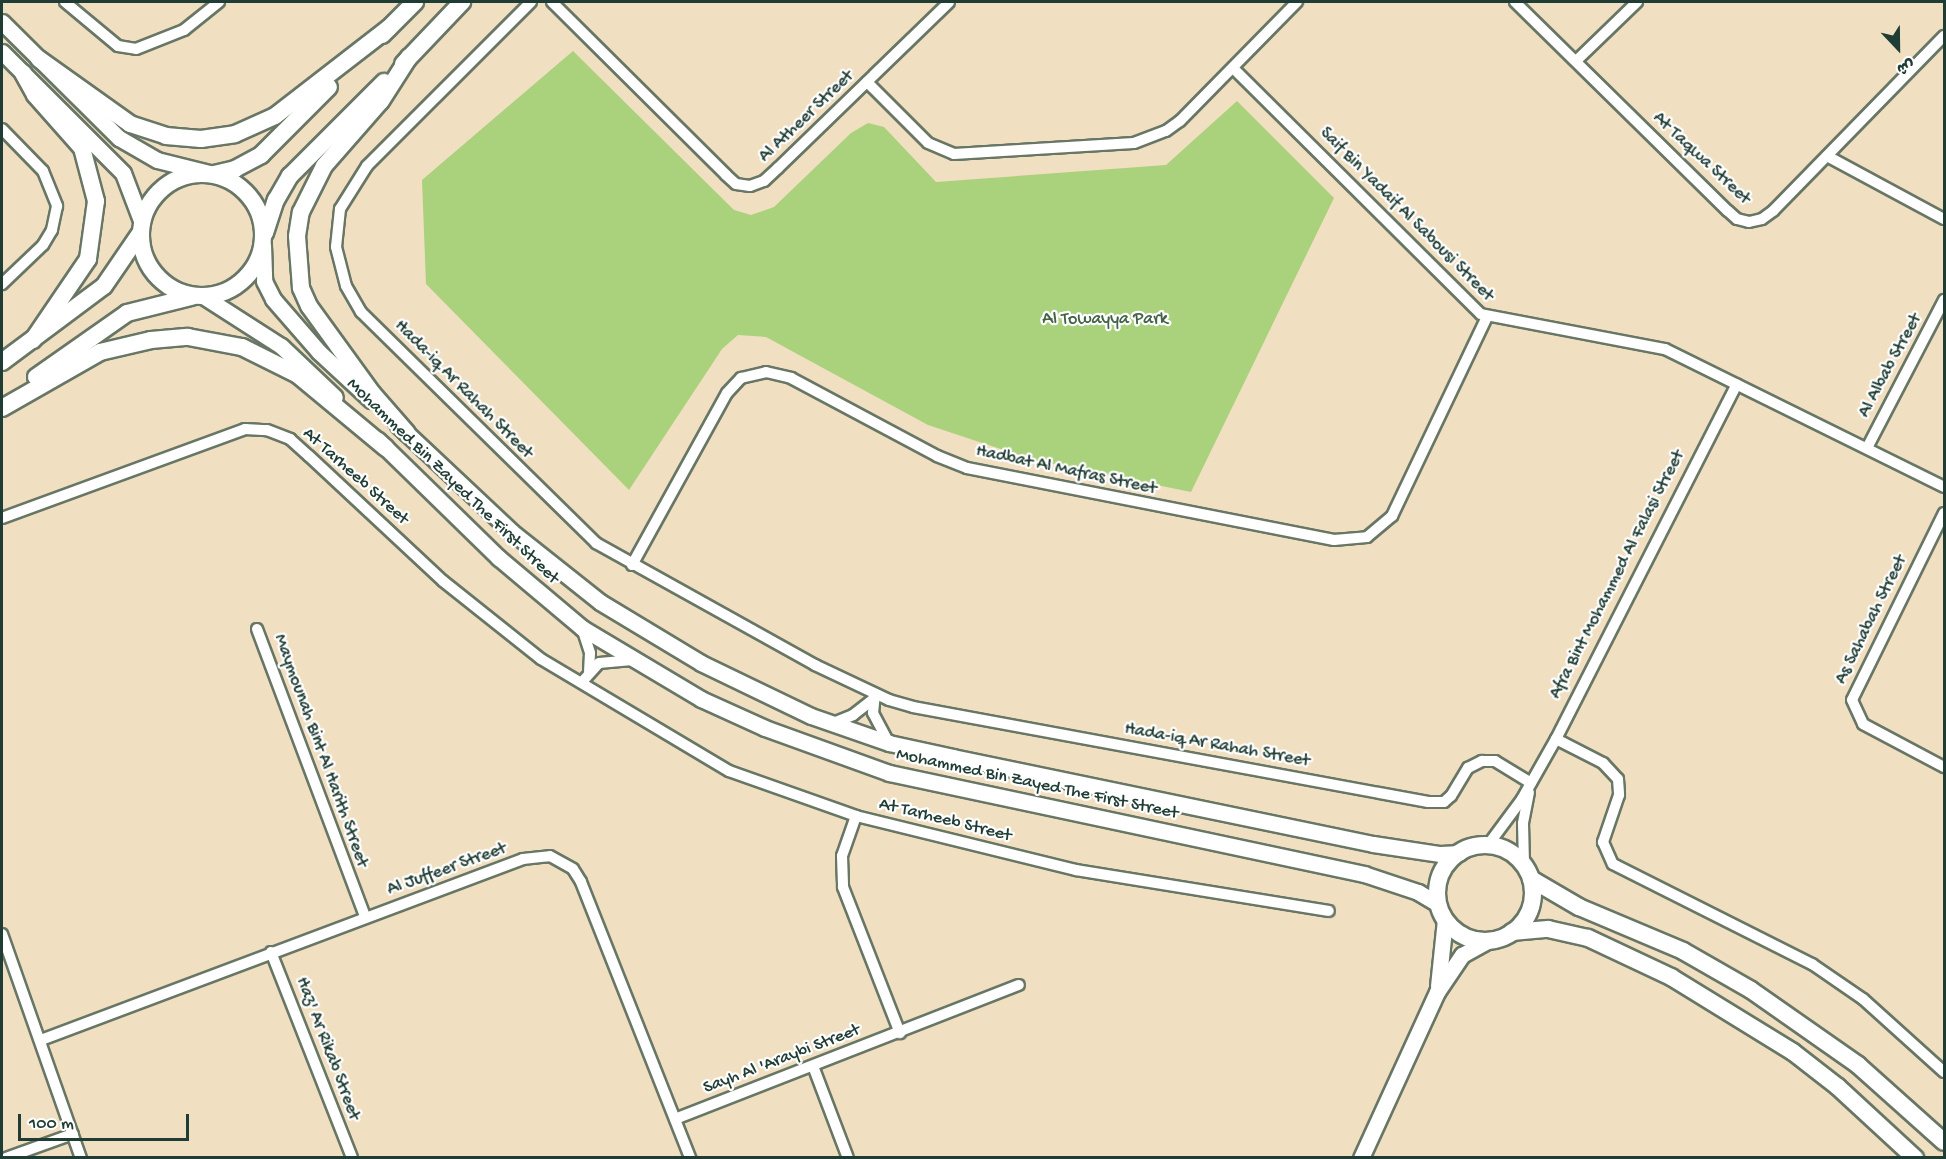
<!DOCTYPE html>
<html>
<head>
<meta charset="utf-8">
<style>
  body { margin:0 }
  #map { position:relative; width:1946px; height:1159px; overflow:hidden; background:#f1dfc1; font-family:"Gochi Hand","Playpen Sans Arabic",sans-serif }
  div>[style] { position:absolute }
  .green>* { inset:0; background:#aad17b }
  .roads { filter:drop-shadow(2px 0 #687665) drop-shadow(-2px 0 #687665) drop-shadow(0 2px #687665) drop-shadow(0 -2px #687665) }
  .street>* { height:10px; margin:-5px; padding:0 5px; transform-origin:5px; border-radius:5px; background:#fff }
  .secondary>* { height:15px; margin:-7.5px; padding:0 7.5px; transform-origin:7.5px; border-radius:7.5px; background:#fff }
  .primary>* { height:16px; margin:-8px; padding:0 8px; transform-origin:8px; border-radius:8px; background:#fff }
  .primary>.ring { margin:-8px; padding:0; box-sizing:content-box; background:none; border:16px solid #fff; border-radius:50% }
  span { translate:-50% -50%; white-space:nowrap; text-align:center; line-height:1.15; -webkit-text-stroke:4.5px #fff; paint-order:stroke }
  .street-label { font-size:18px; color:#1f3d34 }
  .park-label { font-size:18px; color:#426246 }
  .frame { position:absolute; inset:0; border:3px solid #1f3d34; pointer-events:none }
  .north { position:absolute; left:1868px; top:18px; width:60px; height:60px; -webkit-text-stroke:4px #fff; paint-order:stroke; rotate:158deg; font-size:16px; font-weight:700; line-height:24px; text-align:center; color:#1f3d34 }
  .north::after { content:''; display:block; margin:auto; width:21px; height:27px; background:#1f3d34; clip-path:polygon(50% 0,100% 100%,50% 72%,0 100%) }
  .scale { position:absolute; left:18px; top:1114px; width:171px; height:27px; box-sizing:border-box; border:3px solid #1f3d34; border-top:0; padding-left:8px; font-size:18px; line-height:21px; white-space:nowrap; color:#1f3d34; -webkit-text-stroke:4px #fff; paint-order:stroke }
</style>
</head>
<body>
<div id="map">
  <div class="green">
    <i style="clip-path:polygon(573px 51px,734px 210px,751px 215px,774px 207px,851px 133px,868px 123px,884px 127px,936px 182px,1166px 165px,1237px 101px,1334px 198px,1191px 492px,1034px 460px,928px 425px,766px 337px,738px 335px,722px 349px,629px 490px,426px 284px,422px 180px)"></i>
  </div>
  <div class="roads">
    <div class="street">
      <i style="left:65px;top:2px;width:69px;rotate:39.7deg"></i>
      <i style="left:118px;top:46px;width:18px;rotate:9deg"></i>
      <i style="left:136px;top:49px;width:52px;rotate:-21.6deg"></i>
      <i style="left:184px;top:30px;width:45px;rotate:-38.7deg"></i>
      <i style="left:531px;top:2px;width:232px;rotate:135deg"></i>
      <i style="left:367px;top:166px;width:51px;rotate:122.1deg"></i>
      <i style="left:340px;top:209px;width:38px;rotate:96deg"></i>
      <i style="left:336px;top:247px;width:40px;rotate:75.6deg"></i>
      <i style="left:346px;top:286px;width:30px;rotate:60deg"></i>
      <i style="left:361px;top:312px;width:330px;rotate:44.5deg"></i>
      <i style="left:596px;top:543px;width:251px;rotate:29.1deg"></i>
      <i style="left:815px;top:665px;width:82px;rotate:25.3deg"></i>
      <i style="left:889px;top:700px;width:25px;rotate:16deg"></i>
      <i style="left:913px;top:707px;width:524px;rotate:10.45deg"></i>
      <i style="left:1428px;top:802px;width:16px"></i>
      <i style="left:1444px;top:802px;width:9px;rotate:-41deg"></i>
      <i style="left:1451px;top:796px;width:33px;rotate:-59deg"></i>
      <i style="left:1468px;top:768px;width:16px;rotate:-27deg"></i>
      <i style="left:1482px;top:761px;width:13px"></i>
      <i style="left:1495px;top:761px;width:42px;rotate:31.4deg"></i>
      <i style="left:552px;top:2px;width:245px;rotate:44.8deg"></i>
      <i style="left:726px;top:175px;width:13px;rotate:42deg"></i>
      <i style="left:736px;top:184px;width:14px;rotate:8deg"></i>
      <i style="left:750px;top:186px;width:15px;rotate:-20deg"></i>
      <i style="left:764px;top:181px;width:19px;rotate:-43deg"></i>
      <i style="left:778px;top:168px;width:238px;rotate:-44.1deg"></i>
      <i style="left:1515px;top:2px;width:298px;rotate:44.5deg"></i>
      <i style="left:1728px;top:211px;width:12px;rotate:42deg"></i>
      <i style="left:1737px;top:219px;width:12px;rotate:14deg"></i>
      <i style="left:1749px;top:222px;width:13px;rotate:-13deg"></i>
      <i style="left:1762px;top:219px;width:14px;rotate:-36deg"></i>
      <i style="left:1773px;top:211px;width:245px;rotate:-45.7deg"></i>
      <i style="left:1576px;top:61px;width:85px;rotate:-44deg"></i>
      <i style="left:1233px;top:68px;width:349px;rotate:44.8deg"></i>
      <i style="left:1481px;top:314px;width:187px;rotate:10.8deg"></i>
      <i style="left:1665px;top:349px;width:311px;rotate:26.3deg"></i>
      <i style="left:867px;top:82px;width:86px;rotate:45deg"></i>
      <i style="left:928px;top:143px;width:28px;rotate:23deg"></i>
      <i style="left:954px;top:154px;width:180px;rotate:-3.5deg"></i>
      <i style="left:1134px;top:143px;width:34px;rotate:-21deg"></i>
      <i style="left:1166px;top:131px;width:17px;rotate:-36deg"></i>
      <i style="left:1180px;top:121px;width:167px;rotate:-45.5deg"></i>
      <i style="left:2px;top:129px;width:59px;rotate:45.7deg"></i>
      <i style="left:43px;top:171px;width:38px;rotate:68deg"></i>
      <i style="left:57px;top:206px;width:25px;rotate:102deg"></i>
      <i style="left:52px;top:230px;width:17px;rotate:121deg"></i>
      <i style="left:43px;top:245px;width:57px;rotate:136.4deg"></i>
      <i style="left:1827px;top:156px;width:133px;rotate:28.3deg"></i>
      <i style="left:1867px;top:448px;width:167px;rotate:-62.5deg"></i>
      <i style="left:1944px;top:513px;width:208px;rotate:116.2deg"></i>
      <i style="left:1852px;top:700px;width:26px;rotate:65deg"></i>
      <i style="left:1863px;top:724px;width:92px;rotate:28deg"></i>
      <i style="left:2px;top:518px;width:259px;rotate:-20.1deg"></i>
      <i style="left:245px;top:429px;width:22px;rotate:3deg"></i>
      <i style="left:267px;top:430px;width:25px;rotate:21deg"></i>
      <i style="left:290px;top:439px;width:25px;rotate:42deg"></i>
      <i style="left:309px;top:456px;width:183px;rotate:43deg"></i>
      <i style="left:443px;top:581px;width:125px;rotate:38.5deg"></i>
      <i style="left:541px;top:659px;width:219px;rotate:30.8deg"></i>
      <i style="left:729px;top:771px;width:135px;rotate:19.5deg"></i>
      <i style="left:856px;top:816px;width:227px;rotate:13.8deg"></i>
      <i style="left:1076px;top:870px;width:256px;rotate:9.2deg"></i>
      <i style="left:632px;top:565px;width:196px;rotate:-61.1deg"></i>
      <i style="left:727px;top:393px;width:21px;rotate:-47deg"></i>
      <i style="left:741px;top:378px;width:26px;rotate:-13deg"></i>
      <i style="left:766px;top:372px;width:26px;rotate:13deg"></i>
      <i style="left:791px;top:378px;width:166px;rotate:28.1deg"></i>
      <i style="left:937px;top:456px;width:32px;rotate:22deg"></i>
      <i style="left:967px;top:468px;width:374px;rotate:11.1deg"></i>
      <i style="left:1334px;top:540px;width:33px;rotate:-5deg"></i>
      <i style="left:1367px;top:537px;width:33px;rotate:-40deg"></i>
      <i style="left:1392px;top:516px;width:221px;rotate:-64.5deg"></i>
      <i style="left:582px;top:628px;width:26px;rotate:72deg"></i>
      <i style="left:590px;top:653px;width:18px;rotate:93deg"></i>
      <i style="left:257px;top:629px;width:308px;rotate:69.4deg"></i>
      <i style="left:582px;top:682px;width:25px;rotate:-48deg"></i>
      <i style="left:599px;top:663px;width:36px;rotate:-5deg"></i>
      <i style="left:875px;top:694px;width:19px;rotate:96deg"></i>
      <i style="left:873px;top:713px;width:34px;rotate:62deg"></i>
      <i style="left:831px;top:724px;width:24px;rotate:-22deg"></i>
      <i style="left:853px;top:715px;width:24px;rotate:-38deg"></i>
      <i style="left:1556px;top:739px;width:53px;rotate:27.1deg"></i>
      <i style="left:1603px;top:763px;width:22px;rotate:47deg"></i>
      <i style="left:1618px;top:779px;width:16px;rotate:86deg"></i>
      <i style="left:1619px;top:795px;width:50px;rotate:108.8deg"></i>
      <i style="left:1603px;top:842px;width:24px;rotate:66deg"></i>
      <i style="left:1613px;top:864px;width:223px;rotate:26.7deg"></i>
      <i style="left:1812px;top:964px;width:62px;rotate:34.5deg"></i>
      <i style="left:1863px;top:999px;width:109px;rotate:42deg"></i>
      <i style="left:856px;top:816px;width:42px;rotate:109.3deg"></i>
      <i style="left:842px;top:856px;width:31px;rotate:88deg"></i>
      <i style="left:843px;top:887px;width:157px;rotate:68.7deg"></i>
      <i style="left:1488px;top:845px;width:57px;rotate:-53.5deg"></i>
      <i style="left:1522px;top:799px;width:69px;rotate:-60.5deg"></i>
      <i style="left:1556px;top:739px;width:398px;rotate:-63deg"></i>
      <i style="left:1524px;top:864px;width:41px;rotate:-91.4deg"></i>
      <i style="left:1523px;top:823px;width:31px;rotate:-79deg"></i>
      <i style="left:2px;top:934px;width:238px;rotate:70.6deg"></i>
      <i style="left:271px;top:952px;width:221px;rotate:68.5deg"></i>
      <i style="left:41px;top:1040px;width:515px;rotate:-20.58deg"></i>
      <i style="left:523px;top:859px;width:27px;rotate:-6deg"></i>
      <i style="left:550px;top:856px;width:26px;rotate:29deg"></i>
      <i style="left:573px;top:869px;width:15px;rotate:58deg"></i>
      <i style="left:581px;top:882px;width:297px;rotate:68.4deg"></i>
      <i style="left:813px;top:1066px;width:98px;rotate:69.2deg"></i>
      <i style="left:675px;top:1119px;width:369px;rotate:-21.3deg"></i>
      <i style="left:6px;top:1158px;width:71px;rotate:-19.7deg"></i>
    </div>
    <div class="secondary">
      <i style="left:2px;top:22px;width:165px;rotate:44.8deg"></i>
      <i style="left:119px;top:138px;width:44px;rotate:30.1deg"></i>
      <i style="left:157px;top:160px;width:54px;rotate:14deg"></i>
      <i style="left:2px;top:52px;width:171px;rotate:45deg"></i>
      <i style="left:123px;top:173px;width:53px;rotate:69.2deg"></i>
      <i style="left:263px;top:245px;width:36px;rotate:88deg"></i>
      <i style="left:264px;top:281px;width:20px;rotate:63deg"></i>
      <i style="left:273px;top:299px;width:70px;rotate:49deg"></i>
      <i style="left:319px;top:352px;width:71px;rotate:42.7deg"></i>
      <i style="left:203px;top:296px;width:93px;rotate:32.7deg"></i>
      <i style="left:281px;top:346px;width:74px;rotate:43.4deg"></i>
      <i style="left:398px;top:425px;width:156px;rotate:43.2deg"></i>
      <i style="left:512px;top:532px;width:112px;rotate:38.5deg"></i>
      <i style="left:600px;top:602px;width:118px;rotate:31.1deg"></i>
      <i style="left:701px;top:663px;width:122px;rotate:25.7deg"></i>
      <i style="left:811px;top:716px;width:83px;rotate:19.1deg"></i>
      <i style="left:889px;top:743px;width:66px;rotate:12.3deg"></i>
      <i style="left:953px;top:757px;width:429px;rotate:11.7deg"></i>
      <i style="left:1373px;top:844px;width:68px;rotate:8.5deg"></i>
      <i style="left:1440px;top:854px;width:19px;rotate:-3deg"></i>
      <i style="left:378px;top:440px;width:169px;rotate:44.3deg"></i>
      <i style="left:499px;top:558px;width:109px;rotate:40.1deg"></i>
      <i style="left:582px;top:628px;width:139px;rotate:30.8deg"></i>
      <i style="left:701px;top:699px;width:70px;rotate:24.4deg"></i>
      <i style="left:765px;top:728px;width:132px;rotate:19.9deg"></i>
      <i style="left:889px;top:773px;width:486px;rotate:12deg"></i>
      <i style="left:1364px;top:874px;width:57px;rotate:18.4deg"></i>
      <i style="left:1418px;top:892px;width:23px;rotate:31deg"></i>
      <i style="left:1438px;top:986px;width:67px;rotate:-84deg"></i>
      <i style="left:1361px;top:1158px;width:183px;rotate:-65.4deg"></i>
      <i style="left:1437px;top:992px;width:45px;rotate:-56deg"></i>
      <i style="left:1462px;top:955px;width:29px;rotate:-29deg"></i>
    </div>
    <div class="primary">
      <i style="left:382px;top:35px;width:47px;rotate:-45deg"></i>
      <i style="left:39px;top:59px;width:112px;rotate:35.5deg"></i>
      <i style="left:130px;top:124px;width:38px;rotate:18deg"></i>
      <i style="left:166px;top:136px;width:35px;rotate:5deg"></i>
      <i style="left:201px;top:139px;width:34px;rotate:-8deg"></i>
      <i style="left:235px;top:134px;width:44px;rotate:-24.2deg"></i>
      <i style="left:275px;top:116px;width:144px;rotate:-37.7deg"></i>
      <i style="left:403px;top:64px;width:86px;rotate:-46.4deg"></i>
      <i style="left:23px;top:73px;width:25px;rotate:61deg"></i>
      <i style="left:35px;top:95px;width:71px;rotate:48.4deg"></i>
      <i style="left:82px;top:148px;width:55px;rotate:75.2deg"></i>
      <i style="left:96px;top:201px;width:59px;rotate:97.9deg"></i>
      <i style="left:88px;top:259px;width:98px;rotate:124.2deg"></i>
      <i style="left:214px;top:174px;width:22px;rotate:-13deg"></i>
      <i style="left:235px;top:169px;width:30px;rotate:-28deg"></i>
      <i style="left:261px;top:155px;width:96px;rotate:-45deg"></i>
      <i class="ring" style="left:141px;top:174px;width:106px;height:106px"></i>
      <i style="left:265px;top:233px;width:35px;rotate:-72deg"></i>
      <i style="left:276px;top:200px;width:28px;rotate:-60deg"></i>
      <i style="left:290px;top:176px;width:133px;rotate:-45deg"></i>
      <i style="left:2px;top:362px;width:127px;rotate:-36.7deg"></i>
      <i style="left:104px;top:286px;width:65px;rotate:-55.6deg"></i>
      <i style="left:36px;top:377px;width:111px;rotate:-35.1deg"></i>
      <i style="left:127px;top:313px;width:66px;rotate:-14deg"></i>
      <i style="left:2px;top:408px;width:113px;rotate:-29.7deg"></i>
      <i style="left:100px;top:352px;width:52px;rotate:-13.2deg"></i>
      <i style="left:151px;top:340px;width:37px;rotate:-5deg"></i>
      <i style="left:188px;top:337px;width:55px;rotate:10.5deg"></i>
      <i style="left:242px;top:347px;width:63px;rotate:26.6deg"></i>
      <i style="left:298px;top:375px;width:114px;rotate:39.7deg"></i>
      <i style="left:407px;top:433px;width:53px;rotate:-131.2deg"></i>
      <i style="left:372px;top:393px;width:107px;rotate:-125.9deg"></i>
      <i style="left:309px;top:306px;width:20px;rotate:-114deg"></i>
      <i style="left:301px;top:288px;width:52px;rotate:-94.4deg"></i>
      <i style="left:297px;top:236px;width:24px;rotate:-81deg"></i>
      <i style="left:301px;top:212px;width:51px;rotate:-63.4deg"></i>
      <i style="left:324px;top:166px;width:86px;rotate:-48.8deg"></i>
      <i style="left:381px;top:101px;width:52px;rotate:-57.5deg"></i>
      <i class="ring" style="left:1437px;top:845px;width:80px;height:80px"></i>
      <i style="left:1531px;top:879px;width:56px;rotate:30.3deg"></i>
      <i style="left:1579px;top:907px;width:113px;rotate:22.9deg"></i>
      <i style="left:1683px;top:951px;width:78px;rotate:29.8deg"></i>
      <i style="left:1751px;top:990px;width:131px;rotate:35deg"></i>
      <i style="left:1858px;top:1065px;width:115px;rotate:41.8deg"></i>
      <i style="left:1512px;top:932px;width:36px;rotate:-5deg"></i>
      <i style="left:1548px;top:929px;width:41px;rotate:12.7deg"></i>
      <i style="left:1588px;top:938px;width:92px;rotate:25.2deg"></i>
      <i style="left:1671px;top:977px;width:143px;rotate:31.6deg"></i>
      <i style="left:1793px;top:1052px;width:57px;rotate:37.9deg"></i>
      <i style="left:1838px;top:1087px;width:105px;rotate:42.7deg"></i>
    </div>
  </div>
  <div class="street-label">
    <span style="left:807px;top:117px;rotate:-44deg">Al Atheer Street</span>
    <span style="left:1701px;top:159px;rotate:43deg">At Taqwa Street</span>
    <span style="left:1406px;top:215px;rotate:45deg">Saif Bin Yadaif Al Sabousi Street</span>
    <span style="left:1891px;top:366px;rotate:-62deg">Al Albab Street</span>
    <span style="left:463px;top:390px;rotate:45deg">Hada-iq Ar Rahah Street</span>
    <span style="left:1066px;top:471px;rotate:12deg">Hadbat Al Mafras Street</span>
    <span style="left:355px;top:477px;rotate:42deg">At Tarheeb Street</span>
    <span style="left:452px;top:482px;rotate:44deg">Mohammed Bin Zayed The First Street</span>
    <span style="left:1618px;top:575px;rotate:-63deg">Afra Bint Mohammed Al Falasi Street</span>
    <span style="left:1872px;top:620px;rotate:-64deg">As Sahabah Street</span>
    <span style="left:1217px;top:746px;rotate:10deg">Hada-iq Ar Rahah Street</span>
    <span style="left:320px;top:751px;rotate:70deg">Maymounah Bint Al Harith Street</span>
    <span style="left:1037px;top:785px;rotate:12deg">Mohammed Bin Zayed The First Street</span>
    <span style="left:945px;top:821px;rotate:14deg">At Tarheeb Street</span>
    <span style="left:447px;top:870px;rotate:-20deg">Al Juffeer Street</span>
    <span style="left:327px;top:1049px;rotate:69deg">Haz' Ar Rikab Street</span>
    <span style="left:782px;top:1060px;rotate:-21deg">Sayh Al 'Araybi Street</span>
  </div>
  <div class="park-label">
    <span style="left:1105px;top:320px">Al Towayya Park</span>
  </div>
  <div class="frame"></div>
  <div class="north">ش</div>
  <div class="scale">100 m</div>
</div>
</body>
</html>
